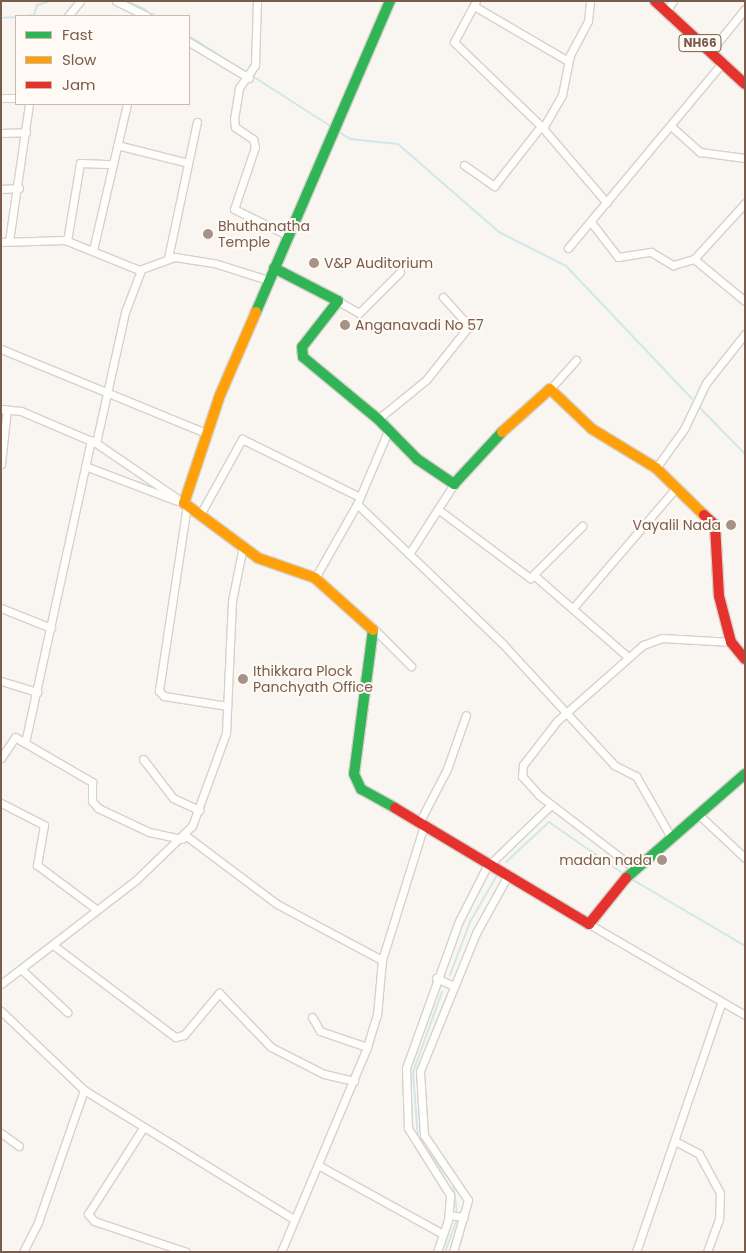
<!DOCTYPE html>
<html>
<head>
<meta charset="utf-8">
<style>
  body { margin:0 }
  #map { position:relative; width:746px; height:1253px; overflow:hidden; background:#f9f5f0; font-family:Poppins,sans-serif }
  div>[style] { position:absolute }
  .stream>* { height:2px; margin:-1px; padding:0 1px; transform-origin:1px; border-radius:1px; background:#d0e8ea }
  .roads { filter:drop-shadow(1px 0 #d7d1cb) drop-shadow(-1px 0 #d7d1cb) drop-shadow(0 1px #d7d1cb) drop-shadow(0 -1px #d7d1cb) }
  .street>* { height:7px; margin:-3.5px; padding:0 3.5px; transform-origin:3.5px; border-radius:3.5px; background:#fefefd }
  .fast>* { height:10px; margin:-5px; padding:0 5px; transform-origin:5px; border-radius:5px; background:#30b455 }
  .slow>* { height:10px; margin:-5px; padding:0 5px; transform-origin:5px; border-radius:5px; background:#ff9f0a }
  .jam>* { height:10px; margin:-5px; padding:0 5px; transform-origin:5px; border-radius:5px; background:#e5322d }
  .dots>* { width:14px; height:14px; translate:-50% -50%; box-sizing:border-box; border:2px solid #fffaf3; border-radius:50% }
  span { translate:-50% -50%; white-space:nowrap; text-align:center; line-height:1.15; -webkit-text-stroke:4px #fffaf3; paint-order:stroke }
  .shield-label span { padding:1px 4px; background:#fffaf3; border:1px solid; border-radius:4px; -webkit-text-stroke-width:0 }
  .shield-label { font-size:12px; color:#7a5c4d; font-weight:700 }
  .poi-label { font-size:14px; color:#7a5c4d }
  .left { translate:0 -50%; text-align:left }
  .right { translate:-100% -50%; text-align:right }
  .frame { position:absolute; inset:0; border:2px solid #7a5c4d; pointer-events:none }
  .legend { position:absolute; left:15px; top:15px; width:175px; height:90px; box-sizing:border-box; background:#fffaf3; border:1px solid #cabbb1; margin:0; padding:6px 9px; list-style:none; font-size:15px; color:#7a5c4d }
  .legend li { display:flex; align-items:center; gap:10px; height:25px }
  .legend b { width:25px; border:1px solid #cabbb1 }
</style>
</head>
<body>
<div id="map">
  <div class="stream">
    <i style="left:126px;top:1px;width:22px;rotate:24deg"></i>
    <i style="left:152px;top:14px;width:4px;rotate:27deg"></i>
    <i style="left:24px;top:16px;width:10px;rotate:-6deg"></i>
    <i style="left:34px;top:15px;width:10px;rotate:-73deg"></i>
    <i style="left:37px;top:5px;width:15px;rotate:-16deg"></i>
    <i style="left:1px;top:18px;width:15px;rotate:-4deg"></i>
    <i style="left:189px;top:36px;width:69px;rotate:32.5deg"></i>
    <i style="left:254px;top:77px;width:93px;rotate:32.7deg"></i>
    <i style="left:338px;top:131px;width:14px;rotate:34deg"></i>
    <i style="left:350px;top:139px;width:48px;rotate:5.9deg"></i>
    <i style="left:398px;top:144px;width:134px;rotate:41.1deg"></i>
    <i style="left:499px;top:232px;width:75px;rotate:26.9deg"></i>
    <i style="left:566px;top:266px;width:183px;rotate:46.5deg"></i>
    <i style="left:700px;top:408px;width:64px;rotate:45.6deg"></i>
    <i style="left:506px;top:862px;width:59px;rotate:-42.9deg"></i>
    <i style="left:549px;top:822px;width:88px;rotate:34.8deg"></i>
    <i style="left:633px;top:880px;width:130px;rotate:30.5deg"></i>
    <i style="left:450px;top:975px;width:57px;rotate:-69.3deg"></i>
    <i style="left:470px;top:922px;width:54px;rotate:-60.1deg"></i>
    <i style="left:442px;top:992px;width:85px;rotate:109.9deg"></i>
    <i style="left:413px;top:1072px;width:67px;rotate:85.7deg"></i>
    <i style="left:418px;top:1139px;width:57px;rotate:52.1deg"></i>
    <i style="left:453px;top:1184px;width:27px;rotate:82deg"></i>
    <i style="left:445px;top:1252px;width:32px;rotate:-70deg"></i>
  </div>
  <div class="roads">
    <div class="street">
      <i style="left:116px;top:1px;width:34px;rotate:26deg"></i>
      <i style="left:257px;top:1px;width:64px;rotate:91.8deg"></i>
      <i style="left:255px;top:65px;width:28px;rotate:125deg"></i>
      <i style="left:239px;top:88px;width:31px;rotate:99deg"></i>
      <i style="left:234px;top:119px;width:8px;rotate:83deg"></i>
      <i style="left:235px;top:127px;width:22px;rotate:34deg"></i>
      <i style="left:253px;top:139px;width:8px;rotate:76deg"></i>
      <i style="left:255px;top:147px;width:65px;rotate:108.7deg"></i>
      <i style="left:234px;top:209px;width:61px;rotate:26.1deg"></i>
      <i style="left:474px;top:6px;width:109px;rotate:30.3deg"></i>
      <i style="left:666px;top:12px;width:13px;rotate:-58deg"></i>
      <i style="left:68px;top:16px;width:19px;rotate:-51deg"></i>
      <i style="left:189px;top:42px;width:70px;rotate:31deg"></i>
      <i style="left:710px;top:52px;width:55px;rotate:-50.9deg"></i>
      <i style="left:1px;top:98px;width:15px"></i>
      <i style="left:541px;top:126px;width:101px;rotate:49.4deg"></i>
      <i style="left:672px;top:127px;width:38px;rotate:42deg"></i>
      <i style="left:700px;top:152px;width:45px;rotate:7.6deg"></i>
      <i style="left:543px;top:128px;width:38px;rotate:-60deg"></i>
      <i style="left:562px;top:95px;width:41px;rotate:-78.7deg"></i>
      <i style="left:570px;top:55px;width:38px;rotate:-62deg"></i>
      <i style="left:588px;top:21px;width:20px;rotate:-84deg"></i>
      <i style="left:1px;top:133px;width:25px;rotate:-2deg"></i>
      <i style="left:117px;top:145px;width:73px;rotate:14.2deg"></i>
      <i style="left:464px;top:165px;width:37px;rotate:35deg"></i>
      <i style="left:494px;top:186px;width:76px;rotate:-51.9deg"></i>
      <i style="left:541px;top:126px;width:121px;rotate:-136deg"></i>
      <i style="left:454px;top:42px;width:47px;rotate:-61.8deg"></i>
      <i style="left:1px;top:189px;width:18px;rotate:-3deg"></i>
      <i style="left:591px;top:222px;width:44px;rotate:52.4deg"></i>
      <i style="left:618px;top:257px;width:33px;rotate:-9deg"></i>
      <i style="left:651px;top:252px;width:26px;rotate:31deg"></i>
      <i style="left:673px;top:265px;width:22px;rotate:-16deg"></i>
      <i style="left:694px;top:259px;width:66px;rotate:39.5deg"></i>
      <i style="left:9px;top:241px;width:138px;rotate:-81.7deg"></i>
      <i style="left:67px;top:241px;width:79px;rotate:-80.5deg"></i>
      <i style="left:80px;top:163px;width:33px;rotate:2deg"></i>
      <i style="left:1px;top:242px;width:64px;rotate:-1.8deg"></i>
      <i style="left:65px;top:240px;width:80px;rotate:22.1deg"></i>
      <i style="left:139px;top:270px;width:38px;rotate:-20deg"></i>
      <i style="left:175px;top:257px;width:39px;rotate:9deg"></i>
      <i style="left:214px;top:263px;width:57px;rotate:17.5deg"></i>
      <i style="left:568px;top:248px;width:241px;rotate:-50.2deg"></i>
      <i style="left:93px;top:250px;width:150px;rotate:-76.9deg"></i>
      <i style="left:168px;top:258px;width:139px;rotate:-78deg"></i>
      <i style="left:694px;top:259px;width:76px;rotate:-47.7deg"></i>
      <i style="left:338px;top:301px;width:24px;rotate:30deg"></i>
      <i style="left:359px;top:313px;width:58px;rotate:-45deg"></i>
      <i style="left:1px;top:349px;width:224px;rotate:22.3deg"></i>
      <i style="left:550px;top:389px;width:39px;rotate:-48deg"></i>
      <i style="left:1px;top:409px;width:20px;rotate:6deg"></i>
      <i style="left:21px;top:411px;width:82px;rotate:23.1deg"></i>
      <i style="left:96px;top:443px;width:107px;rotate:34.3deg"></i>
      <i style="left:378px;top:419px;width:62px;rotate:-39.1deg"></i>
      <i style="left:426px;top:380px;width:69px;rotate:-51.5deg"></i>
      <i style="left:469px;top:326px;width:39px;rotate:-132deg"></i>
      <i style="left:91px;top:440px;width:310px;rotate:102.3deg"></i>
      <i style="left:25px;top:743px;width:78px;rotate:30.2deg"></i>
      <i style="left:92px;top:782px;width:19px;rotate:90deg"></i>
      <i style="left:92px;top:801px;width:9px;rotate:49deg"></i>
      <i style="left:98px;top:808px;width:56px;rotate:25.2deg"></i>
      <i style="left:149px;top:832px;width:34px;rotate:12deg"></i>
      <i style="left:96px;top:443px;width:134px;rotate:-77.5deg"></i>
      <i style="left:125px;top:312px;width:45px;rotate:-69.1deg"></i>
      <i style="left:1px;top:464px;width:55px;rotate:-83.8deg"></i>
      <i style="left:85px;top:466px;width:98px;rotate:20.8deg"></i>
      <i style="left:656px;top:468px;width:48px;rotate:-54.3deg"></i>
      <i style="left:684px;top:429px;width:51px;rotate:-64.4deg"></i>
      <i style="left:706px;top:383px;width:63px;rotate:-51.5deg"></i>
      <i style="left:357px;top:504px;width:201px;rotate:43.8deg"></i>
      <i style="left:502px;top:643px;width:166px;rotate:47.4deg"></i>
      <i style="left:614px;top:765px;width:25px;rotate:27deg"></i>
      <i style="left:636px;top:776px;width:70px;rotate:60.2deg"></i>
      <i style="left:187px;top:505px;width:188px;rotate:98.6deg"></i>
      <i style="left:159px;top:691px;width:7px;rotate:45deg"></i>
      <i style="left:164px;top:696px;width:64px;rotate:9deg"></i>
      <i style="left:439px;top:510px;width:114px;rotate:36.8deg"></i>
      <i style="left:530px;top:578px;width:74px;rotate:-45deg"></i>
      <i style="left:201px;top:513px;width:85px;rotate:-61deg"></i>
      <i style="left:242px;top:439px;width:131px;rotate:26.2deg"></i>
      <i style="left:409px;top:554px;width:83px;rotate:-57.3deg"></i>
      <i style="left:536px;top:577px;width:121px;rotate:41deg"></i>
      <i style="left:315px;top:578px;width:85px;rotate:-60.4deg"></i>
      <i style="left:357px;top:504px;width:79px;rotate:-67deg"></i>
      <i style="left:1px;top:608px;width:54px;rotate:21.8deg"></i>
      <i style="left:573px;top:608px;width:158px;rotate:-49.4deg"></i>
      <i style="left:373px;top:628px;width:54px;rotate:45deg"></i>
      <i style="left:1px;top:681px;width:38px;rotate:17deg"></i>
      <i style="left:1px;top:758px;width:25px;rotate:-56deg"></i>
      <i style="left:15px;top:737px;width:12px;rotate:31deg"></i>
      <i style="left:143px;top:759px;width:49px;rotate:52.4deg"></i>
      <i style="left:173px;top:798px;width:29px;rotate:25deg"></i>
      <i style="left:1px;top:803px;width:48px;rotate:27.1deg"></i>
      <i style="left:44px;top:825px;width:41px;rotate:99.9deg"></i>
      <i style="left:37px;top:865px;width:74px;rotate:36.7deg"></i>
      <i style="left:698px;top:814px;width:64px;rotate:43.1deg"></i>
      <i style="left:419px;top:823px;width:61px;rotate:-62.6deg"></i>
      <i style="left:447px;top:769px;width:57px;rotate:-70.6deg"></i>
      <i style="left:185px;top:835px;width:115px;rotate:36.9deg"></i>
      <i style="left:277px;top:904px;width:119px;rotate:28.1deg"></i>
      <i style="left:491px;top:863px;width:83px;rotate:-44deg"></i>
      <i style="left:634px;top:868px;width:120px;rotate:-142.5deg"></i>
      <i style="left:539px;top:795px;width:25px;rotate:-132deg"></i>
      <i style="left:522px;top:776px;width:11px;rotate:-85deg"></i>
      <i style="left:523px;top:765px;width:56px;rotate:-52.3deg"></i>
      <i style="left:557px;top:721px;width:115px;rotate:-41.5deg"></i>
      <i style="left:643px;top:645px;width:20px;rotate:-20deg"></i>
      <i style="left:662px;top:638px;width:69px;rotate:3.3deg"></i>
      <i style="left:589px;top:924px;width:181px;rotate:30.3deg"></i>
      <i style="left:53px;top:945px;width:153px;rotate:37deg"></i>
      <i style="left:175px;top:1037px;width:9px;rotate:-13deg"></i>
      <i style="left:184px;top:1035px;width:55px;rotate:-50.2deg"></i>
      <i style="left:219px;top:993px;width:75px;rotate:46.1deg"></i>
      <i style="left:271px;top:1047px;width:59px;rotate:27deg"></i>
      <i style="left:324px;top:1074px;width:31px;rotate:13deg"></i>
      <i style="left:22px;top:970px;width:62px;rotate:43deg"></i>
      <i style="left:436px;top:978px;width:20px;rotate:24deg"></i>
      <i style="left:1px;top:984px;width:170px;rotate:-37.6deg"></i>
      <i style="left:136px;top:880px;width:78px;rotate:-44deg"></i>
      <i style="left:192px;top:826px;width:99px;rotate:-69.9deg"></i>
      <i style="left:226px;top:733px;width:132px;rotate:-87.4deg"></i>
      <i style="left:232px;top:601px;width:56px;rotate:-78.7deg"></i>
      <i style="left:1px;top:1011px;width:115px;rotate:43.6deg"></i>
      <i style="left:84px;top:1090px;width:246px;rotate:31.6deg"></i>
      <i style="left:312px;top:1017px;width:16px;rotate:60deg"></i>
      <i style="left:320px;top:1031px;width:50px;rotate:18.8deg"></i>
      <i style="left:143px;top:1128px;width:102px;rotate:122.6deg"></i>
      <i style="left:88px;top:1214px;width:9px;rotate:49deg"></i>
      <i style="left:94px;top:1221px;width:97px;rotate:18.6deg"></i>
      <i style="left:1px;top:1133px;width:22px;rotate:36deg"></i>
      <i style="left:675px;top:1141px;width:27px;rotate:28deg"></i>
      <i style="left:699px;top:1154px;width:44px;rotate:61.7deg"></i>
      <i style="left:720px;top:1193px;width:26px;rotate:92deg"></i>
      <i style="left:719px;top:1219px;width:35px;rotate:110deg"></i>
      <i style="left:318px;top:1165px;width:143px;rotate:28.9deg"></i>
      <i style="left:449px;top:1215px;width:15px;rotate:8deg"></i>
      <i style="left:23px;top:1252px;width:34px;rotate:-63deg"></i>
      <i style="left:38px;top:1222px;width:140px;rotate:-70.8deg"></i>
      <i style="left:281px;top:1252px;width:222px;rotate:-67.2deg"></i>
      <i style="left:367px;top:1047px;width:34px;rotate:-73deg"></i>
      <i style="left:377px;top:1015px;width:55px;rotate:-84.8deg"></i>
      <i style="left:382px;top:960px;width:141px;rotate:-72.7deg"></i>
      <i style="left:437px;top:1252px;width:34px;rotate:-71deg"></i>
      <i style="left:448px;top:1220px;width:25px;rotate:-85deg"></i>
      <i style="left:450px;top:1195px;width:79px;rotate:-122.1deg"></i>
      <i style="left:408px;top:1128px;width:60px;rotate:-91.9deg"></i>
      <i style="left:406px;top:1068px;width:156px;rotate:-70.2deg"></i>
      <i style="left:459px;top:921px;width:66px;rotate:-63deg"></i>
      <i style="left:453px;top:1252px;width:54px;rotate:-73.9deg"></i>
      <i style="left:468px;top:1200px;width:78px;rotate:-124.1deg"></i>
      <i style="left:424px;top:1135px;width:64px;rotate:-93.6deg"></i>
      <i style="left:420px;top:1071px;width:149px;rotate:-67.9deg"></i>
      <i style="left:476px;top:933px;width:66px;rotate:-61.1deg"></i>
      <i style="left:636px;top:1252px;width:262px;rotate:-71.1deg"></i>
    </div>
    <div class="fast">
      <i style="left:274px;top:268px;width:72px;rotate:27.3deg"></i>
      <i style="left:338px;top:301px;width:58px;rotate:128deg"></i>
      <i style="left:302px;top:347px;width:10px;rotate:84deg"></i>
      <i style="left:303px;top:357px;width:97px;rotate:39.6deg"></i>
      <i style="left:378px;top:419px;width:56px;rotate:45.7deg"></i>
      <i style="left:417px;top:459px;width:45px;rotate:34deg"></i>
      <i style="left:454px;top:484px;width:71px;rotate:-47.3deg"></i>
      <i style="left:256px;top:312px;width:339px;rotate:-66.7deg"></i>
      <i style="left:373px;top:630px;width:145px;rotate:97.5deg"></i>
      <i style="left:354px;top:774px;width:17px;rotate:65deg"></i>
      <i style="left:361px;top:789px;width:39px;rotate:29deg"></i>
      <i style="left:626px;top:878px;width:158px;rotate:-41.2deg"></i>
    </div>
    <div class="slow">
      <i style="left:256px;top:312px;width:90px;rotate:113.4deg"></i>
      <i style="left:220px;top:395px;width:114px;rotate:108.4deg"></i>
      <i style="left:184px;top:503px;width:92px;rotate:36.6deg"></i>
      <i style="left:258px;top:558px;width:60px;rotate:19.3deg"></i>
      <i style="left:315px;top:578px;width:78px;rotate:41.9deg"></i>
      <i style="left:502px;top:432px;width:64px;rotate:-41.9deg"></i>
      <i style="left:550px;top:389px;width:58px;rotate:43.6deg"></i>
      <i style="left:592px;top:429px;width:75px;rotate:31.4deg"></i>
      <i style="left:656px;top:468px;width:67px;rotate:44.4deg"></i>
    </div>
    <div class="jam">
      <i style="left:655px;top:1px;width:122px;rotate:42.7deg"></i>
      <i style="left:704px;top:515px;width:15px;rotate:42deg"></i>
      <i style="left:715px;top:525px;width:71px;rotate:86.8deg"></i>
      <i style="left:719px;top:596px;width:48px;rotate:75.4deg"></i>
      <i style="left:731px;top:642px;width:22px;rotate:51deg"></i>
      <i style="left:395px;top:808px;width:226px;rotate:30.9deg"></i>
      <i style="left:589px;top:924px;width:59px;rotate:-51.2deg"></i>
    </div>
  </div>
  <div class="dots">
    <i style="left:208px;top:234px;background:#a69286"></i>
    <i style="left:314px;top:263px;background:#a69286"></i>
    <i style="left:345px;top:325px;background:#a69286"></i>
    <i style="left:731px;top:525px;background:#a69286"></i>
    <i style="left:243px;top:679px;background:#a69286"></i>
    <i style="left:662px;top:860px;background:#a69286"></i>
  </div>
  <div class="shield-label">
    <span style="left:700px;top:43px">NH66</span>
  </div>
  <div class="poi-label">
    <span class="left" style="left:218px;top:234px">Bhuthanatha<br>Temple</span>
    <span class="left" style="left:324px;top:263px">V&amp;P Auditorium</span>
    <span class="left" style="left:355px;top:325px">Anganavadi No 57</span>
    <span class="right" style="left:721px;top:525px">Vayalil Nada</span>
    <span class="left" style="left:253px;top:679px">Ithikkara Plock<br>Panchyath Office</span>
    <span class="right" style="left:652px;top:860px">madan nada</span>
  </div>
  <div class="frame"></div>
  <ul class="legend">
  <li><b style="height:6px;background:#30b455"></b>Fast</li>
  <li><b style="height:6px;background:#ff9f0a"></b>Slow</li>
  <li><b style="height:6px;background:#e5322d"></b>Jam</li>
  </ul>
</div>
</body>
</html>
